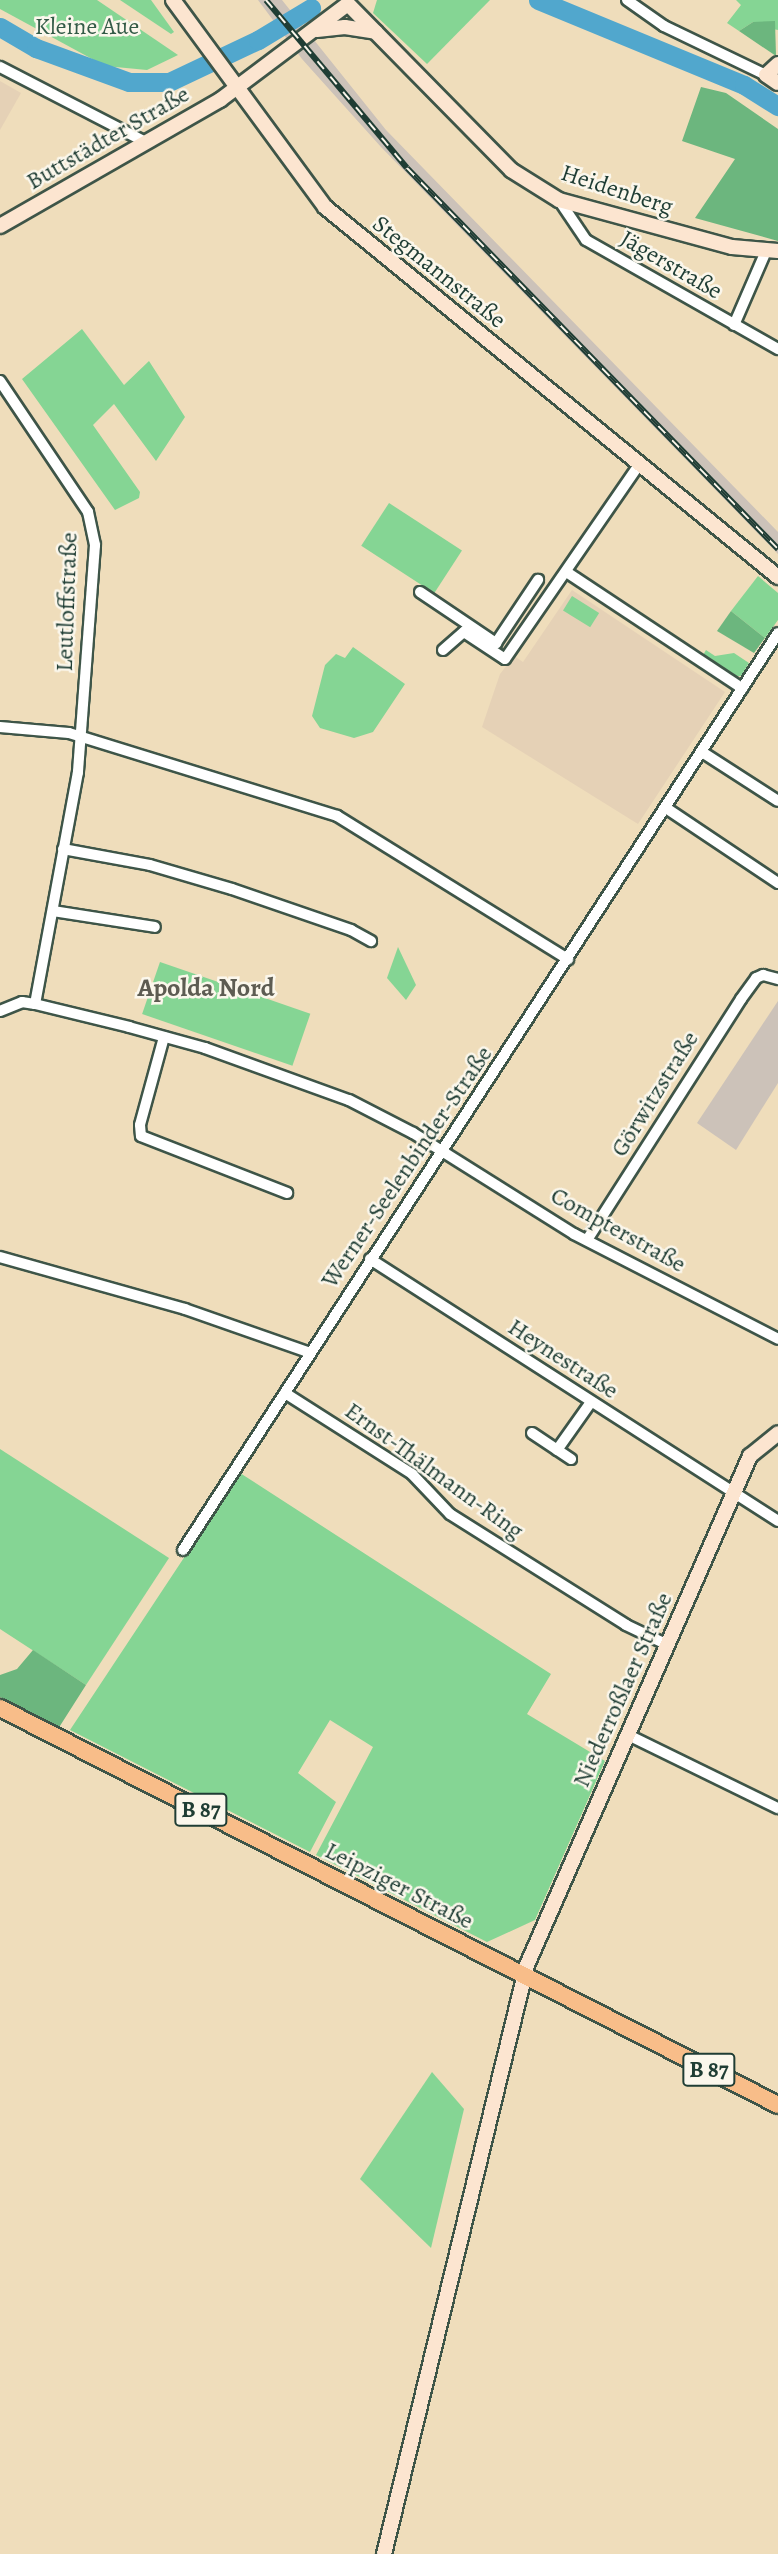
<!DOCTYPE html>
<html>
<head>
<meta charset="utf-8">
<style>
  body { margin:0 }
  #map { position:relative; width:778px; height:2554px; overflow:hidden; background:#efddbb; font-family:Alegreya,serif }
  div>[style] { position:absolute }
  .built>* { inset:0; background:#e5d1b6 }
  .industrial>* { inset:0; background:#ccc2b9 }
  .green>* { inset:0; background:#85d594; transform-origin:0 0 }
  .forest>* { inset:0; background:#6cb67e }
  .river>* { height:19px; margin:-9.5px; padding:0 9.5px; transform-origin:9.5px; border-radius:9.5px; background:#51a7cd }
  .roads { filter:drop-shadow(2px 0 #3e5548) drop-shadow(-2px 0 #3e5548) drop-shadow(0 2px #3e5548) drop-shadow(0 -2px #3e5548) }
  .street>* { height:10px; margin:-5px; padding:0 5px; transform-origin:5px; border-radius:5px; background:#fff }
  .secondary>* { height:14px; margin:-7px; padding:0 7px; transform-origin:7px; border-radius:7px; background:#fce5d0 }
  .primary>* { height:16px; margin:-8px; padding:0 8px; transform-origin:8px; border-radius:8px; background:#f8bd89 }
  .rail>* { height:6px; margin-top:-3px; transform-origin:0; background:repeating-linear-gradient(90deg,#fbf7ec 0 10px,#1f3d34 0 20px); box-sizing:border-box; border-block:2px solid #1f3d34 }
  span { translate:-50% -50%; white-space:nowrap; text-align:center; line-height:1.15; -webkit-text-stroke:5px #fbf7ec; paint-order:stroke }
  .shield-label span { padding:2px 5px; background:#fbf7ec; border:2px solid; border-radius:5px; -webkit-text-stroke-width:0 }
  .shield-label { font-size:23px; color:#1f3d34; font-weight:700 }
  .park-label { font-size:24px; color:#335b47 }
  .street-label { font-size:24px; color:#1f3d34 }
  .neighbourhood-label { font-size:26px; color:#5d5c52; font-weight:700 }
</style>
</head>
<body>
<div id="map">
  <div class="built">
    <i style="clip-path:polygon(0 81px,21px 93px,0 130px)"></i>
    <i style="clip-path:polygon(572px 590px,725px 692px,638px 824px,482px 727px,500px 674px,514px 656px,523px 662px)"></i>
  </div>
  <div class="industrial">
    <i style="clip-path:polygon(258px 0,282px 0,386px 130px,778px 532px,778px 554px,381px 147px,302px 59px)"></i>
    <i style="clip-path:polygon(778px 1001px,778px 1083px,736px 1150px,697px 1123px)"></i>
  </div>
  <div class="green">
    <i style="clip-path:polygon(0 0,97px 0,178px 55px,147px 70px,105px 66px,0 9px)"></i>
    <i style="clip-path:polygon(120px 0,151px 0,174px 32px,171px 34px)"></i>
    <i style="clip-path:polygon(377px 0,490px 0,427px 64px,373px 13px)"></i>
    <i style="clip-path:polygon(736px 0,778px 0,778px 30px,773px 29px,775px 22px,753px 22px,739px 31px,727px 23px,741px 5px)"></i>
    <i style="clip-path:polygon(82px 329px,124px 385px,149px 361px,185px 417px,156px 461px,114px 404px,93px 425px,140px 492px,139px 498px,115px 510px,22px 379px)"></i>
    <i style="left:389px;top:503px;width:87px;height:51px;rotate:33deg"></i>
    <i style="clip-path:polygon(758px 576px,778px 593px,778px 620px,765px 638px,731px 611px)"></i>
    <i style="left:572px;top:596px;width:32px;height:17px;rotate:32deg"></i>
    <i style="clip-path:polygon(353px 647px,405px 684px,373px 732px,354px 738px,320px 728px,312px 716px,325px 665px,336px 654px,345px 658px)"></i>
    <i style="clip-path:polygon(706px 650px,715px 656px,734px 653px,749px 663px,741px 676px,733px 677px,702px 657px)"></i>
    <i style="clip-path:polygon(398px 947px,416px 985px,406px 1000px,387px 978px)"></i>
    <i style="left:160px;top:962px;width:159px;height:55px;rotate:19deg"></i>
    <i style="clip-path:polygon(0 1449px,169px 1558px,86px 1685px,0 1629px)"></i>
    <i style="clip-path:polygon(240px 1473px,551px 1674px,527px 1714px,605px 1761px,535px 1920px,487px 1942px,316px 1855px,373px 1747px,330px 1720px,298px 1773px,336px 1802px,310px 1852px,70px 1730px)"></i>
    <i style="clip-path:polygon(432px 2072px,464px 2109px,431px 2248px,360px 2179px)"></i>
  </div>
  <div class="forest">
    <i style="clip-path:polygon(775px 21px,776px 56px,739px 31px,753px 22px)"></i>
    <i style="clip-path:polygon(701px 87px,726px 93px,778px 129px,778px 241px,695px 218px,735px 159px,682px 141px)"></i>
    <i style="clip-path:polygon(731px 611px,765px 638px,754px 653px,717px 631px)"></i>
    <i style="clip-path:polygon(33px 1650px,86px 1685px,58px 1729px,0 1697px,0 1675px,17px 1669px)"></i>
  </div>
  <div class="river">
    <i style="left:538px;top:0;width:223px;rotate:22.4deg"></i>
    <i style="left:744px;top:85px;width:40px;rotate:32deg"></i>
    <i style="left:0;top:27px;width:42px;rotate:30.3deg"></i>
    <i style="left:36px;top:48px;width:99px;rotate:20.1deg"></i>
    <i style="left:129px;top:82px;width:40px"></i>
    <i style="left:169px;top:82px;width:98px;rotate:-25.3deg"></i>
    <i style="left:258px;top:40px;width:62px;rotate:-31.1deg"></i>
  </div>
  <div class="roads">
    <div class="street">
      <i style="left:627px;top:0;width:45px;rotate:35.1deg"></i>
      <i style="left:664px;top:26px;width:113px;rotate:25.7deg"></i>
      <i style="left:0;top:67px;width:163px;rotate:27.3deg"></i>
      <i style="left:559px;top:200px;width:48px;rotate:56deg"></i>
      <i style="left:586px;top:240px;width:221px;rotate:29.6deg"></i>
      <i style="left:734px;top:325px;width:81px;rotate:-66.6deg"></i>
      <i style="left:0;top:381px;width:158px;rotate:56.1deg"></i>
      <i style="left:88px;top:512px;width:34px;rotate:78deg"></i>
      <i style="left:95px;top:545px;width:228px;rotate:94.3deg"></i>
      <i style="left:78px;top:772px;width:236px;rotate:100.5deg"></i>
      <i style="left:568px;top:573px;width:209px;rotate:33.5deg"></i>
      <i style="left:420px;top:592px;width:92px;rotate:33.9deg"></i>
      <i style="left:496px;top:643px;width:76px;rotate:-56.3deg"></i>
      <i style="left:464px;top:632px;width:49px;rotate:33.4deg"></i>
      <i style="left:505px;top:659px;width:236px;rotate:-55.4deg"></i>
      <i style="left:443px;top:650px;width:33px;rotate:-41deg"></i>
      <i style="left:0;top:727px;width:69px;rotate:5deg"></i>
      <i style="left:69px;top:733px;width:281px;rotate:17.2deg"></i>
      <i style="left:337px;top:816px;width:272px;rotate:31.8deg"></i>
      <i style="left:702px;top:752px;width:90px;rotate:32.8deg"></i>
      <i style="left:666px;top:808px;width:135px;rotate:33.8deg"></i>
      <i style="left:63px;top:849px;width:88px;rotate:10.4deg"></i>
      <i style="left:150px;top:865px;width:85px;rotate:16.3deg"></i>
      <i style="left:232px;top:889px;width:126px;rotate:19deg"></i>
      <i style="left:351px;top:930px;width:23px;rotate:29deg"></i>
      <i style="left:53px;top:911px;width:103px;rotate:8.9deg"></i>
      <i style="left:0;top:1011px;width:24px;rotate:-22deg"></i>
      <i style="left:22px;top:1002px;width:13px;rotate:9deg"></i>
      <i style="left:35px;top:1004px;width:97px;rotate:13.7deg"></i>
      <i style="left:129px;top:1027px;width:79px;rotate:15.4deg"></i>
      <i style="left:205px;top:1048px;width:153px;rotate:19.9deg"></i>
      <i style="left:349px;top:1100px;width:72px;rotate:27.3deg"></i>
      <i style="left:413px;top:1133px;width:190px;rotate:32.1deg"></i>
      <i style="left:574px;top:1234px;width:229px;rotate:27.2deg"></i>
      <i style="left:164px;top:1037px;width:91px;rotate:105.3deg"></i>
      <i style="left:140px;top:1125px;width:11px;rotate:85deg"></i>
      <i style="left:141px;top:1136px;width:157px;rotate:21.3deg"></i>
      <i style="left:587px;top:1240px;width:286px;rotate:-57.4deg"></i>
      <i style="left:741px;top:999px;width:26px;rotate:-54deg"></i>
      <i style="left:756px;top:978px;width:8px;rotate:-23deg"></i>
      <i style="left:763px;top:975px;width:16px;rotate:15deg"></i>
      <i style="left:0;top:1257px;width:192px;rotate:15.7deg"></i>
      <i style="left:185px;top:1309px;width:130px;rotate:19.3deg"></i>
      <i style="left:370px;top:1259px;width:485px;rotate:32.7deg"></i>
      <i style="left:285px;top:1393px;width:151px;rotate:32.5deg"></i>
      <i style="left:412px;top:1474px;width:55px;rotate:46.5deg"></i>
      <i style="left:450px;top:1514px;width:208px;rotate:32.2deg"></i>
      <i style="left:626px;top:1625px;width:47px;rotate:25.5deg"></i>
      <i style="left:532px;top:1433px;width:47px;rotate:33.7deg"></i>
      <i style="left:557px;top:1450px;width:59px;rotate:-54.7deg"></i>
      <i style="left:183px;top:1550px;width:1093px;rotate:-57.02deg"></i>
      <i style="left:628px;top:1735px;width:167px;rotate:26deg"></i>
    </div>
    <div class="secondary">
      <i style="left:173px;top:0;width:257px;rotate:53.7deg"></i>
      <i style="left:325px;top:207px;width:585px;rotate:39.24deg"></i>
      <i style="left:317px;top:30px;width:28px;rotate:-6deg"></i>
      <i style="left:345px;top:27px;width:31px;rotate:9deg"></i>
      <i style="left:778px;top:64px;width:16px;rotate:137deg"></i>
      <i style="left:766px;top:75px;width:14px;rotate:34deg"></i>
      <i style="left:0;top:226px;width:254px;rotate:-29.8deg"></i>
      <i style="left:220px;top:100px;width:160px;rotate:-36.9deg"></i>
      <i style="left:348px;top:4px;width:233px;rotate:45.5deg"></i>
      <i style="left:511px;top:170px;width:57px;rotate:32deg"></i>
      <i style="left:559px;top:200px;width:179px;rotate:15.2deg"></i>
      <i style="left:732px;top:247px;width:46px;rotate:5deg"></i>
      <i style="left:384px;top:2554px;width:606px;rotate:-76.35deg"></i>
      <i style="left:527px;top:1965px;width:556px;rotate:-66.34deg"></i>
      <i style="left:750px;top:1456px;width:36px;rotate:-39deg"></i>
    </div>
    <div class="primary">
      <i style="left:0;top:1708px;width:873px;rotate:27.03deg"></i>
    </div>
  </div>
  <div class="rail">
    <i style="left:266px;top:0;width:219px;rotate:50deg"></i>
    <i style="left:407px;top:168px;width:532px;rotate:45.76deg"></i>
  </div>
  <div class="shield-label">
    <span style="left:201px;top:1810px">B 87</span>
    <span style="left:709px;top:2070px">B 87</span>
  </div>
  <div class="park-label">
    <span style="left:87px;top:27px">Kleine Aue</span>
  </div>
  <div class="street-label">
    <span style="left:108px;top:138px;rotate:-30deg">Buttstädter Straße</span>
    <span style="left:617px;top:190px;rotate:18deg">Heidenberg</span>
    <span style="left:671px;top:265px;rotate:30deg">Jägerstraße</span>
    <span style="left:439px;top:272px;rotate:39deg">Stegmannstraße</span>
    <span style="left:67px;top:602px;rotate:-88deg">Leutloffstraße</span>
    <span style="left:655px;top:1094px;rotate:-58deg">Görwitzstraße</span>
    <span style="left:407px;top:1167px;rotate:-56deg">Werner-Seelenbinder-Straße</span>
    <span style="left:618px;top:1230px;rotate:29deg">Compterstraße</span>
    <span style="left:563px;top:1359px;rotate:33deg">Heynestraße</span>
    <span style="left:434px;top:1471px;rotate:36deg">Ernst-Thälmann-Ring</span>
    <span style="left:623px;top:1690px;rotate:-66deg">Niederroßlaer Straße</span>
    <span style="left:399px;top:1886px;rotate:27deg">Leipziger Straße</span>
  </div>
  <div class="neighbourhood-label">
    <span style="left:206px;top:988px">Apolda Nord</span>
  </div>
</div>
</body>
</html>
